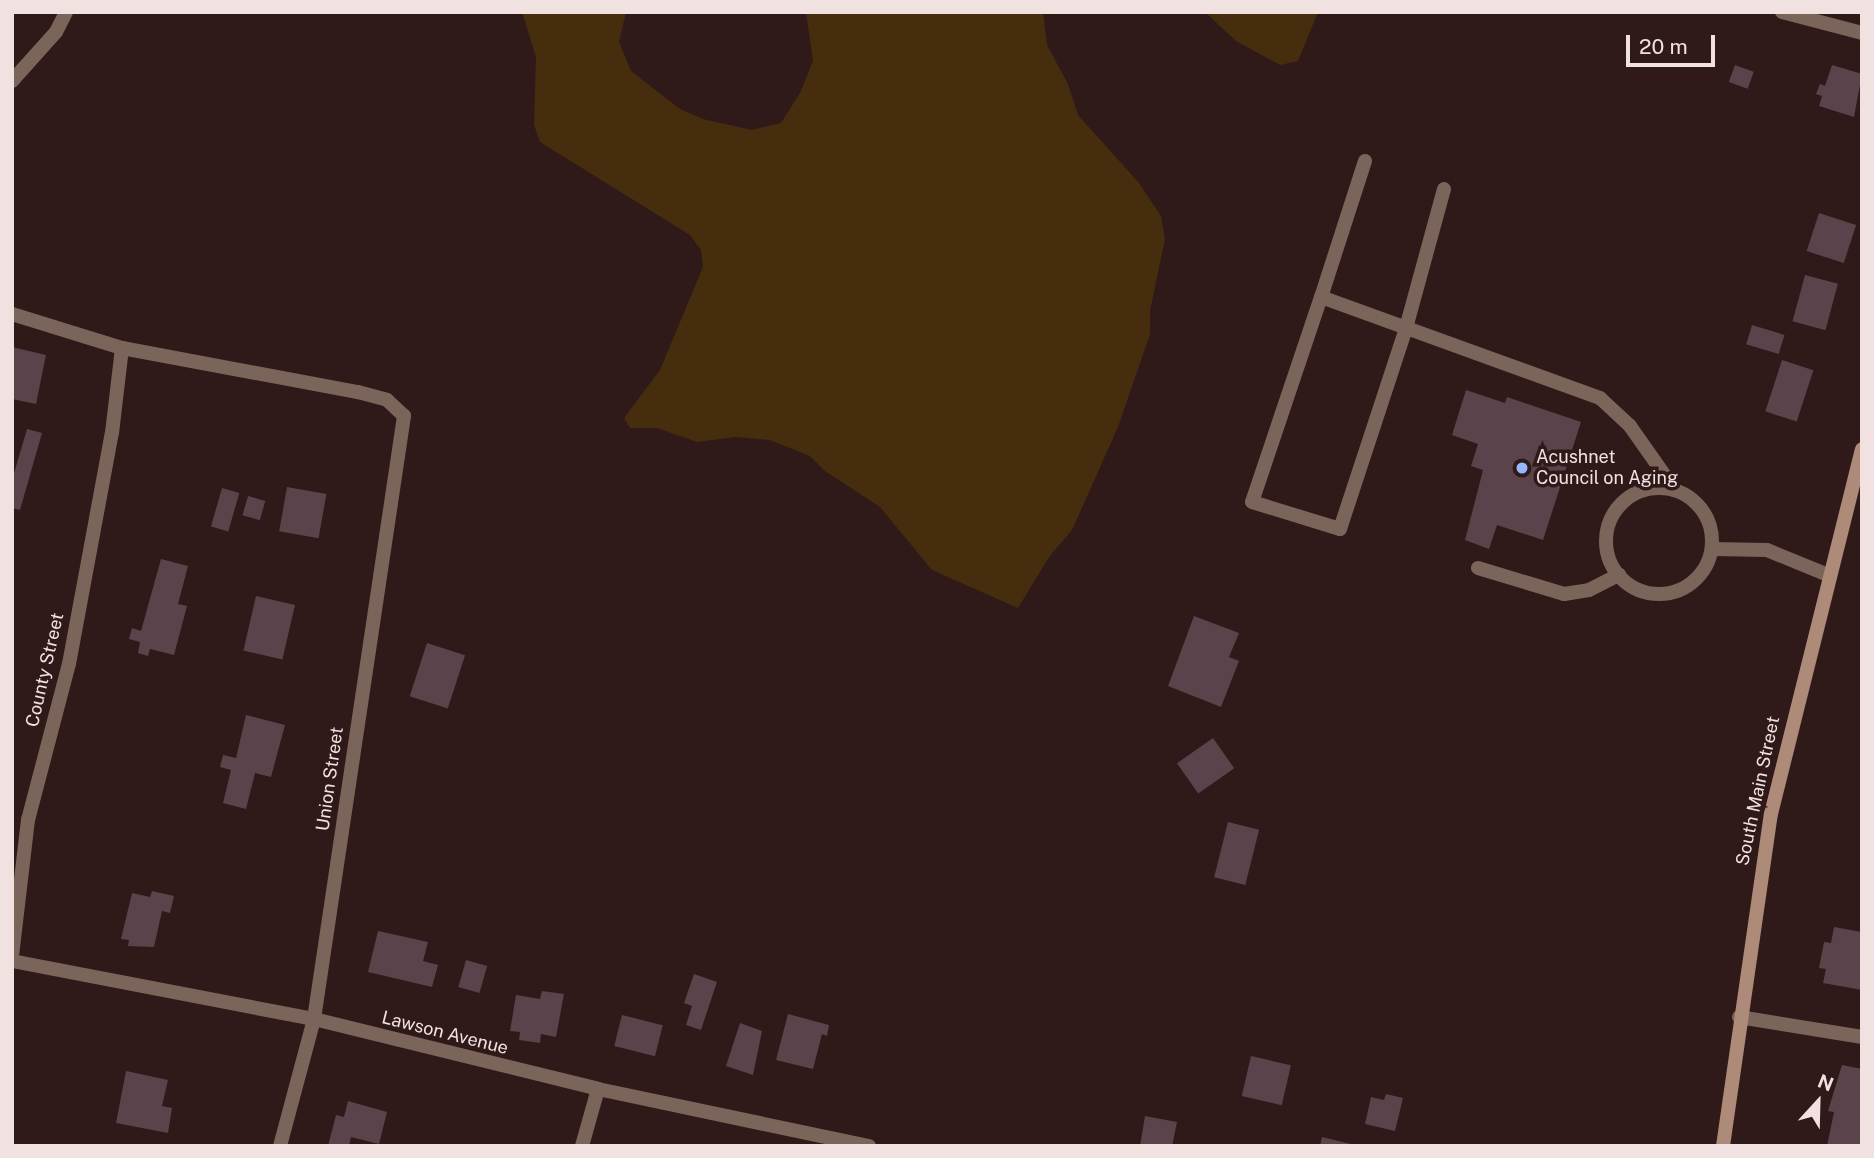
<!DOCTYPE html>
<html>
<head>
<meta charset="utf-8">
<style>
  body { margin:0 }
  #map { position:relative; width:1874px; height:1158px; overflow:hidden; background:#2f1a19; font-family:"Public Sans",sans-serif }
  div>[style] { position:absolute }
  .green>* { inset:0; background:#462d0d }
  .building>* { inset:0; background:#5a434a; transform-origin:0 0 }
  .service>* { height:14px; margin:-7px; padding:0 7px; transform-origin:7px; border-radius:7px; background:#7b6459 }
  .service>.ring { margin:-7px; padding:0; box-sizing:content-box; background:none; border:14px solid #7b6459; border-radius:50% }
  .minor>* { height:14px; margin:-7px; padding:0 7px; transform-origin:7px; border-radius:7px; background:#7b6459 }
  .secondary>* { height:14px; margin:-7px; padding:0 7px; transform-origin:7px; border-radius:7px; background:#ae8a79 }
  .dots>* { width:19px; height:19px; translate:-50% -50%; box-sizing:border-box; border:4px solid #2f1a19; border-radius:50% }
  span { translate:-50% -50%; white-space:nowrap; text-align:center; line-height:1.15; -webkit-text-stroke:7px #2f1a19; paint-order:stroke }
  .poi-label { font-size:18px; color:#f1e2e1 }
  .left { translate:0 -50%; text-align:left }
  .street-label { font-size:18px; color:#f1e2e1 }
  .frame { position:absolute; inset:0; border:14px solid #f1e2e1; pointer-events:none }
  .north { position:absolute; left:1783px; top:1067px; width:70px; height:70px; -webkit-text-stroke:5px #2f1a19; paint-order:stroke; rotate:22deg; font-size:19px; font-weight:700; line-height:28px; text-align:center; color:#f1e2e1 }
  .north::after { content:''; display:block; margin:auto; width:24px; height:32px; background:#f1e2e1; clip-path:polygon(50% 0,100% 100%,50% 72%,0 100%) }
  .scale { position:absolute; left:1626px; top:35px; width:89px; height:32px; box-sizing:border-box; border:4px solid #f1e2e1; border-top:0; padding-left:9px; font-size:21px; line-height:24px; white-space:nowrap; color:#f1e2e1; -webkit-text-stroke:5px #2f1a19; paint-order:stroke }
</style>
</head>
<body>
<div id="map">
  <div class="green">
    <i style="clip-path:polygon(522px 12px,626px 12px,619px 42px,631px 71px,680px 109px,703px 119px,752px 130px,781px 123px,800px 93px,813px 61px,806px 12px,1043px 12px,1047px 45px,1068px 84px,1078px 115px,1139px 183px,1161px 216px,1165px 239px,1150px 311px,1150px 334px,1118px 427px,1072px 530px,1049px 557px,1018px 608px,932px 570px,880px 507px,825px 471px,810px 456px,770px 440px,735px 437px,697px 442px,657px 428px,630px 428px,624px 418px,660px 370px,703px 267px,701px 250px,690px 235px,540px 142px,534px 125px,536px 57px)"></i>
    <i style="clip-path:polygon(1205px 12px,1318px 12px,1298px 61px,1280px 65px,1236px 41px)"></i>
  </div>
  <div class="building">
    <i style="left:1735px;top:65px;width:20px;height:18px;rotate:20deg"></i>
    <i style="clip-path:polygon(1832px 65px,1862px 74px,1854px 117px,1819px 106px,1822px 96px,1816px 94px,1820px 84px,1825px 86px)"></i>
    <i style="left:1819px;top:213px;width:39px;height:40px;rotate:18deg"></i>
    <i style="left:1805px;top:275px;width:34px;height:48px;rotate:15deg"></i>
    <i style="left:1752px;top:325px;width:34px;height:20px;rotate:17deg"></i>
    <i style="clip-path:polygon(12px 347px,46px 355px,36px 404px,12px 399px)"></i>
    <i style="left:1782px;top:360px;width:33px;height:54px;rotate:18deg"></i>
    <i style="clip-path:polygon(1466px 390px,1505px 403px,1507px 397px,1581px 422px,1543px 540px,1497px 525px,1489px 549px,1465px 540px,1483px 470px,1471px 466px,1478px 444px,1452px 435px)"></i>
    <i style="clip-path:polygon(27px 429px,42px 433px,20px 510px,12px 508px,12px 480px)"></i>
    <i style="left:287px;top:487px;width:40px;height:45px;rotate:10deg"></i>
    <i style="left:222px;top:488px;width:18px;height:40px;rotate:16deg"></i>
    <i style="left:248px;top:496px;width:18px;height:20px;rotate:16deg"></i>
    <i style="clip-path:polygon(161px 559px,188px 566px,178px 604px,187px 606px,174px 655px,150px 649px,148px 656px,138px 653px,140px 642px,129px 639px,132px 628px,141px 631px)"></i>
    <i style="left:256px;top:596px;width:40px;height:56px;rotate:13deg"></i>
    <i style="clip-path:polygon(1194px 616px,1239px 633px,1229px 657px,1239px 661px,1221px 707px,1168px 686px)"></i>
    <i style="left:427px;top:643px;width:40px;height:56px;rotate:18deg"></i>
    <i style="clip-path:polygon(246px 715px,285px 725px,271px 777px,255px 773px,246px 809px,223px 803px,231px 770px,220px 767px,223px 755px,236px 758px)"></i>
    <i style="left:1213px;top:738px;width:37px;height:44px;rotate:55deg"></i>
    <i style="left:1228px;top:822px;width:32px;height:57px;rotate:14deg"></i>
    <i style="clip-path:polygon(152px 891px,174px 896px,170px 913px,162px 911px,154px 947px,128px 946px,129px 940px,121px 939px,132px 893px,150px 897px)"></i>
    <i style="clip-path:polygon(1834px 927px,1862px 932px,1862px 990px,1823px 983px,1826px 969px,1819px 968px,1824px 942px,1831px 943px)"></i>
    <i style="clip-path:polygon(378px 931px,428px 942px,423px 961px,438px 965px,432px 987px,368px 972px)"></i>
    <i style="left:466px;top:960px;width:22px;height:28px;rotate:16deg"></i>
    <i style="clip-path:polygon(694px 974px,717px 982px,701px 1030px,686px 1025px,692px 1006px,684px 1003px)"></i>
    <i style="clip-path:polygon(542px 991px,564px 994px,556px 1037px,541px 1034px,540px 1043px,519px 1040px,520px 1032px,510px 1031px,516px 995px,540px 999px)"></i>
    <i style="clip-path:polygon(788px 1014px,829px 1025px,827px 1036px,822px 1034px,813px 1069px,776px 1060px)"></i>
    <i style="left:622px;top:1015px;width:42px;height:32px;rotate:14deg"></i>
    <i style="clip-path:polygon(740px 1023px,762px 1031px,753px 1075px,726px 1066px)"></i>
    <i style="left:1251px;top:1056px;width:41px;height:41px;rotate:13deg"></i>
    <i style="clip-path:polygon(1842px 1065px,1862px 1069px,1862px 1146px,1827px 1146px,1834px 1112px,1828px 1111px)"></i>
    <i style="clip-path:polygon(126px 1071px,168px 1080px,162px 1106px,172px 1108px,168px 1133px,116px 1123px)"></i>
    <i style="clip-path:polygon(1386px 1094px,1403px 1098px,1395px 1131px,1365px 1124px,1371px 1097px,1384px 1100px)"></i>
    <i style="clip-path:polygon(348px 1101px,387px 1112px,379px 1144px,351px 1137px,349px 1146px,328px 1146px,336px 1115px,344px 1117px)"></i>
    <i style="clip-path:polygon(1145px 1116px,1177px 1122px,1172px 1146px,1140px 1146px)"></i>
    <i style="clip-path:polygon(1322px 1137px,1355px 1145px,1355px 1146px,1320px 1146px)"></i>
  </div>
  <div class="service">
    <i style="left:12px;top:81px;width:66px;rotate:-48.1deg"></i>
    <i style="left:56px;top:32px;width:22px;rotate:-63deg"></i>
    <i style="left:1365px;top:161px;width:143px;rotate:107.9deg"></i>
    <i style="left:1321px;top:297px;width:297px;rotate:19.9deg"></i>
    <i style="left:1600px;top:398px;width:41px;rotate:43deg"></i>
    <i style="left:1630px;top:426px;width:78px;rotate:54.9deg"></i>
    <i style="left:1321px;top:297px;width:216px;rotate:108.6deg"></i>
    <i style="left:1252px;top:502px;width:92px;rotate:17.1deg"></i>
    <i style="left:1340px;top:529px;width:212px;rotate:-71.8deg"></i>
    <i style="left:1406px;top:328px;width:144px;rotate:-74.7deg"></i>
    <i style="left:12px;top:314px;width:115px;rotate:17.2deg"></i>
    <i style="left:122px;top:348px;width:86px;rotate:96.7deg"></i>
    <i style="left:122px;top:348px;width:240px;rotate:10.6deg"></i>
    <i style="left:358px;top:392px;width:30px;rotate:15deg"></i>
    <i style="left:387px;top:400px;width:23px;rotate:43deg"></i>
    <i class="ring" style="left:1606px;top:488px;width:92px;height:92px"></i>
    <i style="left:1712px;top:549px;width:55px;rotate:1deg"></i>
    <i style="left:1767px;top:550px;width:66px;rotate:22.3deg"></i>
    <i style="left:1478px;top:568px;width:90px;rotate:16.8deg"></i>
    <i style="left:1564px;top:594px;width:25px;rotate:-9deg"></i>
    <i style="left:1589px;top:590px;width:34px;rotate:-27deg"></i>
  </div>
  <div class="minor">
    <i style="left:1782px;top:12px;width:83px;rotate:14.7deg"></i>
    <i style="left:12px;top:956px;width:137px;rotate:-83.3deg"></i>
    <i style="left:28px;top:820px;width:161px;rotate:-75.3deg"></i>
    <i style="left:69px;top:664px;width:235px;rotate:-79.5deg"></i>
    <i style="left:12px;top:961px;width:308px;rotate:10.9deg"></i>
    <i style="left:314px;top:1019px;width:292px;rotate:13.8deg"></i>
    <i style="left:598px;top:1089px;width:277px;rotate:11.9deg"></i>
    <i style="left:1739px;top:1017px;width:125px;rotate:9.2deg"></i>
    <i style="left:280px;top:1146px;width:131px;rotate:-75deg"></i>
    <i style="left:314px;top:1019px;width:610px;rotate:-81.51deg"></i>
    <i style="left:582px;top:1146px;width:59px;rotate:-74.3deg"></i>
  </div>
  <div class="secondary">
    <i style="left:1723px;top:1146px;width:335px;rotate:-81.8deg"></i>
    <i style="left:1771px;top:814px;width:376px;rotate:-76deg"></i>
  </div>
  <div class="dots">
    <i style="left:1522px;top:468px;background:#96b6fd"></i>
  </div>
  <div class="poi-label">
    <span class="left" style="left:1536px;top:468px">Acushnet<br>Council on Aging</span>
  </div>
  <div class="street-label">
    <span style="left:45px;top:670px;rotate:-77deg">County Street</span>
    <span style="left:330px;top:779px;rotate:-82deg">Union Street</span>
    <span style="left:1758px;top:791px;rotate:-78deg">South Main Street</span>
    <span style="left:445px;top:1033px;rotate:14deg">Lawson Avenue</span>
  </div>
  <div class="frame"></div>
  <div class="north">N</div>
  <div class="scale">20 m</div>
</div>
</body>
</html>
